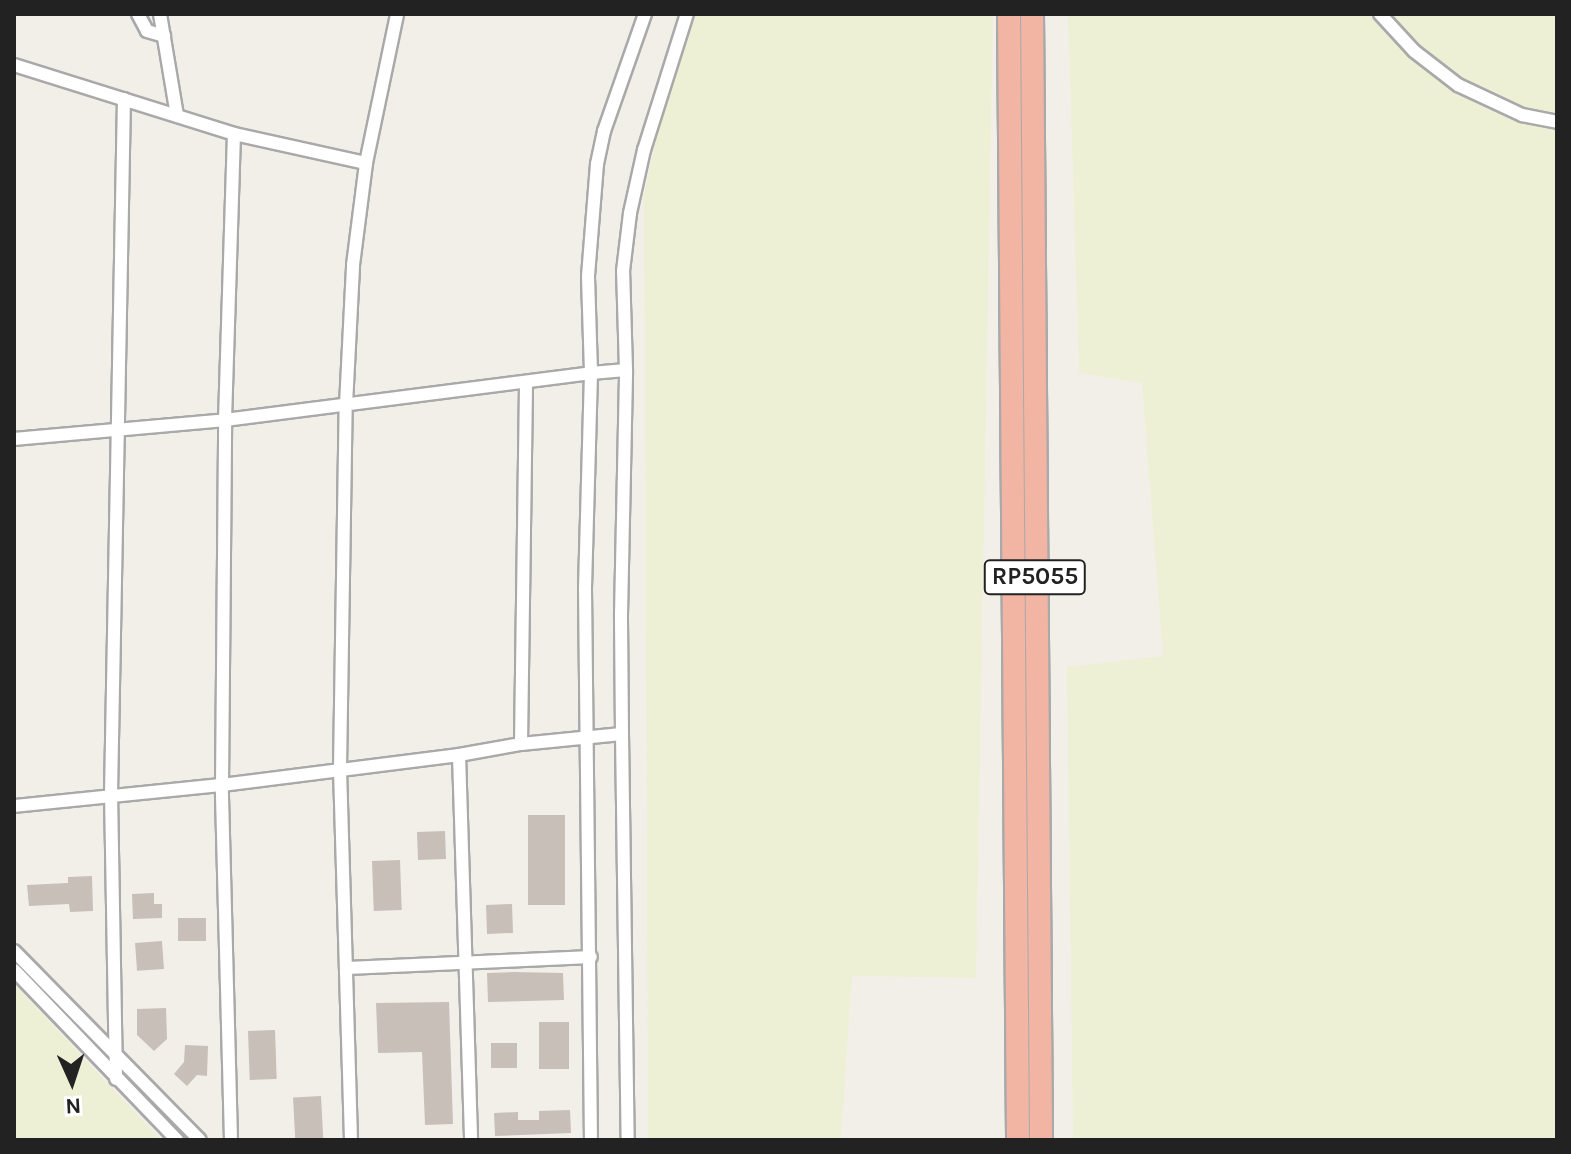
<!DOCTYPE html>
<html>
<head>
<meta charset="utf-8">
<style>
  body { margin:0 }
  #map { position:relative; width:1571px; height:1154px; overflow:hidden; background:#f2efe9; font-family:Karla,sans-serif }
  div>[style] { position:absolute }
  .farmland>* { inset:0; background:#eef0d5 }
  .building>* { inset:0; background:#c7bfb8; transform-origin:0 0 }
  .roads { filter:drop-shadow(2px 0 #a9a9a9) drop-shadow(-2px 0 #a9a9a9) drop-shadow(0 2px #a9a9a9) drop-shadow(0 -2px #a9a9a9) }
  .minor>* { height:12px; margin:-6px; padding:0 6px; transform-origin:6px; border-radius:6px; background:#fff }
  .trunk>* { height:22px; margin:-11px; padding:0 11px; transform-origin:11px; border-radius:11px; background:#f2b4a3 }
  span { translate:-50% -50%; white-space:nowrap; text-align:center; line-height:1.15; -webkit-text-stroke:7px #fff; paint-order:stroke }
  .shield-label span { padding:2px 6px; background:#fff; border:2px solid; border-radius:6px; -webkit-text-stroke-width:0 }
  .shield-label { font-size:24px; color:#222; font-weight:700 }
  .frame { position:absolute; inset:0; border:16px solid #222; pointer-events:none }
  .north { position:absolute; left:32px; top:1042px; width:80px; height:80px; -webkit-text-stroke:6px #fff; paint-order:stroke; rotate:177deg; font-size:22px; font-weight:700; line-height:32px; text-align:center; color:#222 }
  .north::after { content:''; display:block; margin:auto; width:28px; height:36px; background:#222; clip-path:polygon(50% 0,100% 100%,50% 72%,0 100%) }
</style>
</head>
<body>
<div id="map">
  <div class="farmland">
    <i style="clip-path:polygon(683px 14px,993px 14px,976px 978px,852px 976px,841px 1140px,648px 1140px,644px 195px)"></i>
    <i style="clip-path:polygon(1068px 14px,1557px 14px,1557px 1140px,1073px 1140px,1067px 667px,1163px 656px,1142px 383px,1079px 373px)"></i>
    <i style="clip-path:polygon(14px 984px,161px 1140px,14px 1140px)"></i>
  </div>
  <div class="building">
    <i style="left:528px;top:815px;width:37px;height:90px"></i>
    <i style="left:445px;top:831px;width:28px;height:28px;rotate:88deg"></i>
    <i style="left:400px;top:860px;width:50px;height:28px;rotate:88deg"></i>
    <i style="clip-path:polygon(92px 876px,93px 911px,70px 912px,69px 904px,29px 906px,27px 885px,68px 883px,68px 877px)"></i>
    <i style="clip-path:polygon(154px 893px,154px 904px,162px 904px,162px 918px,133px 919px,132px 894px)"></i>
    <i style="left:512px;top:904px;width:29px;height:26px;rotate:88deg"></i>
    <i style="left:178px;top:918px;width:28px;height:23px"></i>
    <i style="left:162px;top:941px;width:28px;height:27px;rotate:86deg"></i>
    <i style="clip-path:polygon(514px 972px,563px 973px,564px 1000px,488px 1002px,487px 973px)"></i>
    <i style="clip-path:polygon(449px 1002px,453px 1124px,425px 1125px,422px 1052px,378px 1053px,376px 1003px)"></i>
    <i style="clip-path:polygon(166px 1008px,167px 1039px,154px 1051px,137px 1035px,137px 1009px)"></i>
    <i style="left:539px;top:1022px;width:30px;height:47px"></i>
    <i style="left:275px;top:1030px;width:49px;height:27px;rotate:88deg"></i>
    <i style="left:517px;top:1043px;width:25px;height:26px;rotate:90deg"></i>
    <i style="clip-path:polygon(185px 1045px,208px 1046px,207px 1076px,197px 1075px,187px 1086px,174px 1074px,184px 1062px)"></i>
    <i style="left:321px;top:1096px;width:44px;height:28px;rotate:87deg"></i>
    <i style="clip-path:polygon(570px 1110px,571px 1133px,495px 1136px,494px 1113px,518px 1112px,518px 1120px,539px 1120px,539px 1111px)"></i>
  </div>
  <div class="roads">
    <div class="minor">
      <i style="left:138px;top:14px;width:19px;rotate:62deg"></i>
      <i style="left:147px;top:31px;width:18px;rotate:16deg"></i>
      <i style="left:160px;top:14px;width:103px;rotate:80.5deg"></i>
      <i style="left:645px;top:14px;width:124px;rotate:109.3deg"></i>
      <i style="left:604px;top:131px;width:34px;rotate:102deg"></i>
      <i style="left:597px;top:164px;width:113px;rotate:94.6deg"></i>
      <i style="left:588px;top:277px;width:96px;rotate:88.2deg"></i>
      <i style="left:591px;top:373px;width:35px;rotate:-5deg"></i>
      <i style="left:626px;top:370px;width:99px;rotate:-91.7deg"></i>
      <i style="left:623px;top:271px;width:58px;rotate:-83.1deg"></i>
      <i style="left:630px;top:213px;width:65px;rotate:-77.5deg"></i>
      <i style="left:644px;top:150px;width:143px;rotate:-72.5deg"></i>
      <i style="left:1380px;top:14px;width:50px;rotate:47.4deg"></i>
      <i style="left:1414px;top:51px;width:56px;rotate:37.7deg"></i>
      <i style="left:1458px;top:85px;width:71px;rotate:25.1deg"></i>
      <i style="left:1522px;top:115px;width:36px;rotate:11deg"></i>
      <i style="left:14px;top:65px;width:231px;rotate:17.4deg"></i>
      <i style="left:234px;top:134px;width:135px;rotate:12.4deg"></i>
      <i style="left:14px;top:439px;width:212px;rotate:-5.1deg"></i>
      <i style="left:225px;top:420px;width:369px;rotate:-7.3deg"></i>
      <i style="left:591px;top:373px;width:216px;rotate:91.6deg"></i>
      <i style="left:585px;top:589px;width:551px;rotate:89.38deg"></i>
      <i style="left:622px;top:734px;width:120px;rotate:-90.5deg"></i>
      <i style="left:621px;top:614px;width:244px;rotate:-88.8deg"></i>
      <i style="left:521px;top:744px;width:361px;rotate:-89.2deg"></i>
      <i style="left:459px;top:755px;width:385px;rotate:88.2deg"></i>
      <i style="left:14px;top:806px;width:209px;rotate:-5.8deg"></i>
      <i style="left:222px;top:785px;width:239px;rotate:-7.2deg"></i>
      <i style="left:459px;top:755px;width:63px;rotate:-10.1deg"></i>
      <i style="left:521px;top:744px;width:101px;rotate:-5.7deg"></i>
      <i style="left:622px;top:734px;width:406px;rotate:89.2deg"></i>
      <i style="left:14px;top:951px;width:265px;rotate:45.5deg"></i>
      <i style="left:348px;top:968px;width:243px;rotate:-2.6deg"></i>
      <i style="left:14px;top:970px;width:236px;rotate:46.2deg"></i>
      <i style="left:116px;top:1079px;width:285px;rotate:-91deg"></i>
      <i style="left:111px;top:794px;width:695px;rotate:-88.93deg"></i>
      <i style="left:231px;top:1140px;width:355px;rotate:-91.5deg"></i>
      <i style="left:222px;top:785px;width:365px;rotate:-89.5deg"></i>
      <i style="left:225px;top:420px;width:286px;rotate:-88.2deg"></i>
      <i style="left:351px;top:1140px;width:372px;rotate:-91.7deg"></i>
      <i style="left:340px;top:768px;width:363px;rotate:-89.1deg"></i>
      <i style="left:346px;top:405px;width:140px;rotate:-87.1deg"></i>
      <i style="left:353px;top:265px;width:103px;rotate:-82.7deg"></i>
      <i style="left:366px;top:163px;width:152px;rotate:-78.2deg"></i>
    </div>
    <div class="trunk">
      <i style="left:1009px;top:14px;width:1126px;rotate:89.54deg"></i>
      <i style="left:1032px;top:14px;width:1126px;rotate:89.54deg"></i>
    </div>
  </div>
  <div class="shield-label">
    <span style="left:1035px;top:577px">RP5055</span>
  </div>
  <div class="frame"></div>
  <div class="north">N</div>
</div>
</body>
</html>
